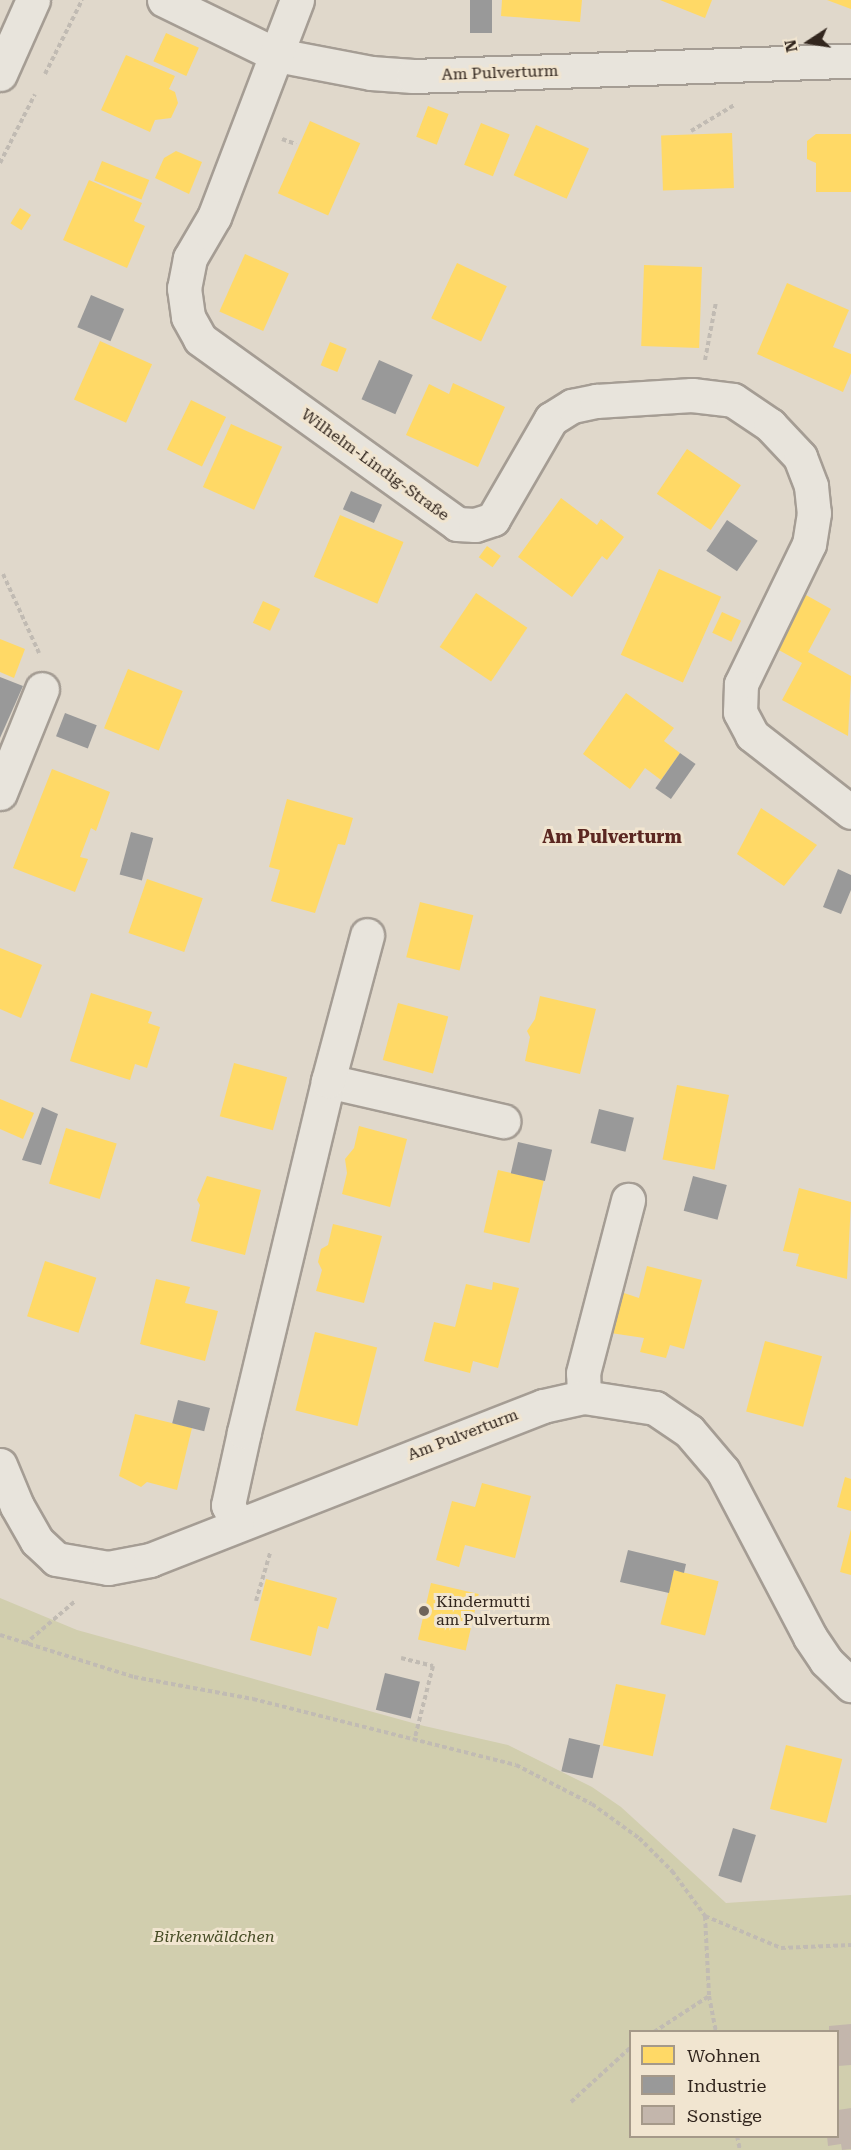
<!DOCTYPE html>
<html>
<head>
<meta charset="utf-8">
<style>
	body { margin:0 }
	#map { position:relative; width:851px; height:2150px; overflow:hidden; background:#e0d8cb; font-family:"Roboto Serif",serif }
	div>[style] { position:absolute }
	.green>* { inset:0; background:#d1ceae }
	.homes>* { inset:0; background:#ffd966; transform-origin:0 0 }
	.industry>* { inset:0; background:#999; transform-origin:0 0 }
	.building>* { inset:0; background:#c3b6ac }
	.path>* { height:4px; margin-top:-2px; transform-origin:0; background:repeating-linear-gradient(90deg,#c1bbb3 0 4.5px,transparent 0 7.5px) }
	.roads { filter:drop-shadow(2px 0 #a59d94) drop-shadow(-2px 0 #a59d94) drop-shadow(0 2px #a59d94) drop-shadow(0 -2px #a59d94) }
	.minor>* { height:33px; margin:-16.5px; padding:0 16.5px; transform-origin:16.5px; border-radius:16.5px; background:#e8e4dc }
	.dots>* { width:16px; height:16px; translate:-50% -50%; box-sizing:border-box; border:3px solid #f1e5d0; border-radius:50% }
	span { translate:-50% -50%; white-space:nowrap; text-align:center; line-height:1.15; -webkit-text-stroke:6px #f1e5d0; paint-order:stroke }
	.street-label { font-size:16px; color:#32261e }
	.poi-label { font-size:16px; color:#32261e }
	.left { translate:0 -50%; text-align:left }
	.park-label { font-size:16px; color:#474d26; font-style:italic }
	.neighbourhood-label { font-size:18px; color:#5b2721; font-weight:700 }
	.legend { position:absolute; left:629px; top:2030px; width:210px; height:108px; box-sizing:border-box; background:#f1e5d0; border:2px solid #a59989; margin:0; padding:8px 10px; list-style:none; font-size:18px; color:#32261e }
	.legend li { display:flex; align-items:center; gap:12px; height:30px }
	.legend b { width:30px; border:2px solid #a59989 }
	.north { position:absolute; left:779px; top:12px; width:60px; height:60px; -webkit-text-stroke:4px #f1e5d0; paint-order:stroke; rotate:258deg; font-size:16px; font-weight:700; line-height:24px; text-align:center; color:#32261e }
	.north::after { content:''; display:block; margin:auto; width:21px; height:27px; background:#32261e; clip-path:polygon(50% 0,100% 100%,50% 72%,0 100%) }
</style>
</head>
<body>
<div id="map">
	<div class="green">
		<div style="clip-path:polygon(evenodd,0 1598px,77px 1630px,420px 1725px,508px 1745px,592px 1787px,621px 1807px,726px 1903px,851px 1895px,851px 2150px,0 2150px,0 1598px,630px 2032px,838px 2032px,838px 2136px,630px 2136px,630px 2032px)"></div>
	</div>
	<div class="homes">
		<div style="clip-path:polygon(502px 0,582px 0,580px 22px,501px 16px)"></div>
		<div style="clip-path:polygon(660px 0,712px 0,705px 18px)"></div>
		<div style="clip-path:polygon(827px 0,851px 0,851px 9px)"></div>
		<div style="left:166px;top:33px;width:36px;height:31px;rotate:24deg"></div>
		<div style="clip-path:polygon(126px 55px,175px 76px,169px 89px,175px 92px,178px 103px,171px 118px,155px 120px,150px 132px,101px 110px)"></div>
		<div style="left:428px;top:106px;width:22px;height:33px;rotate:21deg"></div>
		<div style="left:310px;top:121px;width:55px;height:79px;rotate:24deg"></div>
		<div style="left:481px;top:123px;width:31px;height:45px;rotate:22deg"></div>
		<div style="left:536px;top:125px;width:58px;height:55px;rotate:24deg"></div>
		<div style="left:732px;top:133px;width:55px;height:71px;rotate:88deg"></div>
		<div style="clip-path:polygon(816px 134px,851px 134px,851px 192px,816px 192px,816px 163px,807px 159px,807px 141px)"></div>
		<div style="clip-path:polygon(176px 151px,202px 162px,189px 194px,155px 178px,164px 158px)"></div>
		<div style="left:102px;top:161px;width:51px;height:21px;rotate:22deg"></div>
		<div style="clip-path:polygon(89px 180px,142px 203px,134px 221px,145px 226px,127px 268px,63px 240px)"></div>
		<div style="left:20px;top:208px;width:13px;height:18px;rotate:32deg"></div>
		<div style="left:245px;top:254px;width:48px;height:63px;rotate:24deg"></div>
		<div style="left:457px;top:263px;width:55px;height:61px;rotate:25deg"></div>
		<div style="left:644px;top:265px;width:58px;height:81px;rotate:2deg"></div>
		<div style="clip-path:polygon(787px 283px,849px 310px,833px 347px,851px 354px,851px 373px,843px 392px,757px 354px)"></div>
		<div style="left:100px;top:341px;width:57px;height:64px;rotate:24deg"></div>
		<div style="left:330px;top:342px;width:18px;height:25px;rotate:22deg"></div>
		<div style="clip-path:polygon(453px 383px,505px 407px,478px 467px,406px 435px,429px 384px,449px 394px)"></div>
		<div style="left:191px;top:400px;width:39px;height:55px;rotate:26deg"></div>
		<div style="left:231px;top:424px;width:56px;height:69px;rotate:24deg"></div>
		<div style="left:687px;top:449px;width:65px;height:54px;rotate:34deg"></div>
		<div style="clip-path:polygon(561px 498px,597px 525px,601px 519px,624px 537px,607px 560px,602px 556px,572px 597px,518px 557px)"></div>
		<div style="left:340px;top:515px;width:69px;height:67px;rotate:23deg"></div>
		<div style="left:487px;top:546px;width:17px;height:14px;rotate:36deg"></div>
		<div style="left:659px;top:569px;width:68px;height:94px;rotate:24deg"></div>
		<div style="left:476px;top:593px;width:62px;height:65px;rotate:34deg"></div>
		<div style="clip-path:polygon(806px 595px,831px 609px,808px 652px,851px 676px,848px 736px,782px 700px,802px 663px,777px 649px)"></div>
		<div style="left:263px;top:601px;width:19px;height:24px;rotate:25deg"></div>
		<div style="left:722px;top:612px;width:21px;height:23px;rotate:25deg"></div>
		<div style="clip-path:polygon(0 639px,25px 649px,14px 678px,0 672px)"></div>
		<div style="left:128px;top:669px;width:59px;height:64px;rotate:22deg"></div>
		<div style="clip-path:polygon(626px 693px,674px 728px,664px 741px,680px 753px,661px 780px,645px 768px,630px 789px,583px 754px)"></div>
		<div style="clip-path:polygon(52px 769px,110px 792px,96px 831px,91px 828px,80px 857px,88px 859px,75px 892px,13px 868px)"></div>
		<div style="clip-path:polygon(287px 799px,353px 818px,345px 845px,338px 844px,315px 913px,271px 901px,280px 870px,269px 867px)"></div>
		<div style="clip-path:polygon(761px 808px,817px 845px,784px 886px,737px 854px)"></div>
		<div style="left:147px;top:879px;width:59px;height:57px;rotate:19deg"></div>
		<div style="left:420px;top:902px;width:55px;height:57px;rotate:14deg"></div>
		<div style="clip-path:polygon(0 948px,42px 965px,21px 1018px,0 1009px)"></div>
		<div style="clip-path:polygon(91px 993px,152px 1012px,148px 1023px,160px 1027px,147px 1068px,135px 1064px,130px 1080px,70px 1061px)"></div>
		<div style="clip-path:polygon(540px 996px,596px 1009px,580px 1074px,525px 1061px,530px 1037px,527px 1031px,535px 1019px)"></div>
		<div style="left:398px;top:1003px;width:52px;height:59px;rotate:15deg"></div>
		<div style="left:234px;top:1063px;width:55px;height:55px;rotate:15deg"></div>
		<div style="left:677px;top:1085px;width:53px;height:76px;rotate:11deg"></div>
		<div style="clip-path:polygon(0 1099px,34px 1113px,23px 1139px,0 1129px)"></div>
		<div style="clip-path:polygon(359px 1126px,407px 1139px,390px 1207px,342px 1194px,347px 1173px,345px 1159px,354px 1148px)"></div>
		<div style="left:66px;top:1128px;width:53px;height:58px;rotate:17deg"></div>
		<div style="left:498px;top:1170px;width:47px;height:64px;rotate:13deg"></div>
		<div style="clip-path:polygon(207px 1176px,261px 1190px,245px 1255px,191px 1241px,200px 1205px,197px 1200px)"></div>
		<div style="clip-path:polygon(799px 1188px,851px 1202px,847px 1279px,796px 1266px,799px 1254px,783px 1251px)"></div>
		<div style="clip-path:polygon(333px 1224px,382px 1236px,364px 1303px,316px 1291px,322px 1270px,318px 1262px,321px 1249px,328px 1245px)"></div>
		<div style="left:45px;top:1261px;width:54px;height:58px;rotate:18deg"></div>
		<div style="clip-path:polygon(647px 1266px,702px 1280px,684px 1349px,670px 1345px,666px 1358px,640px 1352px,644px 1338px,604px 1332px,615px 1290px,639px 1298px)"></div>
		<div style="clip-path:polygon(156px 1279px,190px 1287px,185px 1303px,218px 1311px,205px 1361px,140px 1344px)"></div>
		<div style="clip-path:polygon(493px 1282px,519px 1288px,498px 1368px,473px 1361px,470px 1373px,424px 1361px,434px 1322px,455px 1327px,466px 1284px,492px 1290px)"></div>
		<div style="left:315px;top:1332px;width:64px;height:81px;rotate:14deg"></div>
		<div style="left:765px;top:1341px;width:59px;height:73px;rotate:15deg"></div>
		<div style="clip-path:polygon(135px 1414px,192px 1428px,177px 1490px,147px 1482px,141px 1487px,119px 1476px)"></div>
		<div style="clip-path:polygon(845px 1477px,851px 1479px,851px 1511px,837px 1507px)"></div>
		<div style="clip-path:polygon(482px 1483px,531px 1496px,515px 1558px,465px 1545px,459px 1567px,436px 1560px,452px 1501px,475px 1507px)"></div>
		<div style="clip-path:polygon(851px 1529px,851px 1575px,840px 1572px)"></div>
		<div style="left:674px;top:1570px;width:46px;height:56px;rotate:14deg"></div>
		<div style="clip-path:polygon(266px 1579px,337px 1598px,328px 1629px,318px 1626px,311px 1656px,250px 1640px)"></div>
		<div style="left:431px;top:1583px;width:49px;height:58px;rotate:13deg"></div>
		<div style="left:616px;top:1684px;width:51px;height:63px;rotate:12deg"></div>
		<div style="left:786px;top:1745px;width:58px;height:66px;rotate:14deg"></div>
	</div>
	<div class="industry">
		<div style="left:470px;top:0;width:22px;height:33px"></div>
		<div style="left:91px;top:295px;width:36px;height:35px;rotate:23deg"></div>
		<div style="left:379px;top:360px;width:37px;height:43px;rotate:24deg"></div>
		<div style="left:351px;top:491px;width:34px;height:20px;rotate:24deg"></div>
		<div style="left:727px;top:520px;width:37px;height:37px;rotate:34deg"></div>
		<div style="clip-path:polygon(0 677px,23px 686px,0 738px)"></div>
		<div style="left:65px;top:713px;width:34px;height:25px;rotate:21deg"></div>
		<div style="left:680px;top:753px;width:19px;height:43px;rotate:35deg"></div>
		<div style="left:131px;top:832px;width:23px;height:44px;rotate:15deg"></div>
		<div style="clip-path:polygon(838px 869px,851px 875px,851px 890px,841px 914px,823px 907px)"></div>
		<div style="clip-path:polygon(42px 1107px,58px 1114px,41px 1165px,22px 1160px)"></div>
		<div style="left:599px;top:1109px;width:36px;height:35px;rotate:14deg"></div>
		<div style="left:518px;top:1142px;width:35px;height:32px;rotate:13deg"></div>
		<div style="left:693px;top:1176px;width:35px;height:36px;rotate:15deg"></div>
		<div style="left:178px;top:1400px;width:33px;height:24px;rotate:14deg"></div>
		<div style="clip-path:polygon(628px 1550px,686px 1564px,684px 1573px,674px 1570px,669px 1593px,620px 1582px)"></div>
		<div style="left:385px;top:1673px;width:36px;height:38px;rotate:14deg"></div>
		<div style="left:569px;top:1738px;width:32px;height:34px;rotate:13deg"></div>
		<div style="left:733px;top:1828px;width:24px;height:50px;rotate:17deg"></div>
	</div>
	<div class="building">
		<div style="clip-path:polygon(851px 2024px,851px 2065px,838px 2066px,838px 2032px,829px 2032px,829px 2026px)"></div>
		<div style="clip-path:polygon(851px 2108px,851px 2149px,842px 2150px,841px 2144px,828px 2146px,827px 2136px,838px 2136px,838px 2110px)"></div>
	</div>
	<div class="path">
		<div style="left:45px;top:74px;width:83px;rotate:-63.4deg"></div>
		<div style="left:691px;top:131px;width:52px;rotate:-31deg"></div>
		<div style="left:282px;top:139px;width:15px;rotate:20deg"></div>
		<div style="left:0;top:163px;width:77px;rotate:-63.1deg"></div>
		<div style="left:705px;top:360px;width:59px;rotate:-79.3deg"></div>
		<div style="left:3px;top:574px;width:87px;rotate:65.5deg"></div>
		<div style="left:256px;top:1601px;width:50px;rotate:-73.7deg"></div>
		<div style="left:0;top:1635px;width:140px;rotate:17.4deg"></div>
		<div style="left:134px;top:1677px;width:121px;rotate:10.5deg"></div>
		<div style="left:253px;top:1699px;width:271px;rotate:14.1deg"></div>
		<div style="left:516px;top:1765px;width:85px;rotate:27.2deg"></div>
		<div style="left:592px;top:1804px;width:58px;rotate:35.9deg"></div>
		<div style="left:639px;top:1838px;width:47px;rotate:45deg"></div>
		<div style="left:672px;top:1871px;width:56px;rotate:53.7deg"></div>
		<div style="left:705px;top:1916px;width:82px;rotate:22.8deg"></div>
		<div style="left:781px;top:1948px;width:70px;rotate:-2.5deg"></div>
		<div style="left:25px;top:1644px;width:65px;rotate:-40.6deg"></div>
		<div style="left:401px;top:1658px;width:33px;rotate:14deg"></div>
		<div style="left:433px;top:1666px;width:77px;rotate:104.2deg"></div>
		<div style="left:705px;top:1916px;width:80px;rotate:87.1deg"></div>
		<div style="left:709px;top:1996px;width:37px;rotate:79deg"></div>
		<div style="left:654px;top:2032px;width:66px;rotate:-33.2deg"></div>
		<div style="left:571px;top:2102px;width:80px;rotate:-42.5deg"></div>
		<div style="left:737px;top:2136px;width:14px;rotate:78deg"></div>
	</div>
	<div class="roads">
		<div class="minor">
			<div style="left:164px;top:0;width:126px;rotate:26deg"></div>
			<div style="left:277px;top:55px;width:96px;rotate:10.8deg"></div>
			<div style="left:371px;top:73px;width:42px;rotate:4.1deg"></div>
			<div style="left:413px;top:76px;width:438px;rotate:-2deg"></div>
			<div style="left:297px;top:0;width:232px;rotate:110.9deg"></div>
			<div style="left:214px;top:217px;width:48px;rotate:120.3deg"></div>
			<div style="left:190px;top:258px;width:31px;rotate:101deg"></div>
			<div style="left:184px;top:288px;width:29px;rotate:82deg"></div>
			<div style="left:188px;top:317px;width:25px;rotate:61deg"></div>
			<div style="left:200px;top:339px;width:317px;rotate:35.7deg"></div>
			<div style="left:457px;top:524px;width:18px;rotate:3deg"></div>
			<div style="left:475px;top:525px;width:19px;rotate:-18deg"></div>
			<div style="left:493px;top:519px;width:116px;rotate:-59.9deg"></div>
			<div style="left:551px;top:419px;width:25px;rotate:-32deg"></div>
			<div style="left:572px;top:406px;width:25px;rotate:-12deg"></div>
			<div style="left:596px;top:401px;width:96px;rotate:-3.6deg"></div>
			<div style="left:692px;top:395px;width:41px;rotate:7deg"></div>
			<div style="left:733px;top:400px;width:45px;rotate:34deg"></div>
			<div style="left:770px;top:425px;width:44px;rotate:46.8deg"></div>
			<div style="left:800px;top:457px;width:31px;rotate:69deg"></div>
			<div style="left:811px;top:486px;width:27px;rotate:84deg"></div>
			<div style="left:814px;top:513px;width:31px;rotate:99deg"></div>
			<div style="left:809px;top:544px;width:156px;rotate:115.9deg"></div>
			<div style="left:741px;top:684px;width:28px;rotate:92deg"></div>
			<div style="left:740px;top:712px;width:26px;rotate:62deg"></div>
			<div style="left:752px;top:735px;width:125px;rotate:37.9deg"></div>
			<div style="left:0;top:74px;width:81px;rotate:-66deg"></div>
			<div style="left:0;top:793px;width:112px;rotate:-68deg"></div>
			<div style="left:328px;top:1081px;width:180px;rotate:12.9deg"></div>
			<div style="left:584px;top:1397px;width:24px;rotate:-92deg"></div>
			<div style="left:583px;top:1373px;width:179px;rotate:-75.4deg"></div>
			<div style="left:0;top:1465px;width:44px;rotate:67.5deg"></div>
			<div style="left:17px;top:1506px;width:40px;rotate:60.3deg"></div>
			<div style="left:37px;top:1541px;width:26px;rotate:43deg"></div>
			<div style="left:56px;top:1559px;width:53px;rotate:9.8deg"></div>
			<div style="left:108px;top:1568px;width:43px;rotate:-10.8deg"></div>
			<div style="left:150px;top:1560px;width:422px;rotate:-21.4deg"></div>
			<div style="left:543px;top:1406px;width:42px;rotate:-12.4deg"></div>
			<div style="left:584px;top:1397px;width:72px;rotate:8.8deg"></div>
			<div style="left:655px;top:1408px;width:41px;rotate:34.1deg"></div>
			<div style="left:689px;top:1431px;width:52px;rotate:49.6deg"></div>
			<div style="left:723px;top:1471px;width:187px;rotate:62.3deg"></div>
			<div style="left:810px;top:1637px;width:29px;rotate:56deg"></div>
			<div style="left:826px;top:1661px;width:35px;rotate:44deg"></div>
			<div style="left:237px;top:1524px;width:21px;rotate:-115deg"></div>
			<div style="left:228px;top:1505px;width:75px;rotate:-77.6deg"></div>
			<div style="left:244px;top:1432px;width:361px;rotate:-76.5deg"></div>
			<div style="left:328px;top:1081px;width:151px;rotate:-75deg"></div>
		</div>
	</div>
	<div class="dots">
		<div style="left:424px;top:1611px;background:#6f645b"></div>
	</div>
	<div class="street-label">
		<span style="left:500px;top:73px;rotate:-2deg">Am Pulverturm</span>
		<span style="left:375px;top:465px;rotate:36deg">Wilhelm-Lindig-Straße</span>
		<span style="left:463px;top:1435px;rotate:-21deg">Am Pulverturm</span>
	</div>
	<div class="poi-label">
		<span class="left" style="left:436px;top:1611px">Kindermutti<br>am Pulverturm</span>
	</div>
	<div class="park-label">
		<span style="left:214px;top:1937px">Birkenwäldchen</span>
	</div>
	<div class="neighbourhood-label">
		<span style="left:612px;top:837px">Am Pulverturm</span>
	</div>
	<ul class="legend">
	<li><b style="height:16px;background:#ffd966"></b>Wohnen</li>
	<li><b style="height:16px;background:#999"></b>Industrie</li>
	<li><b style="height:16px;background:#c3b6ac"></b>Sonstige</li>
	</ul>
	<div class="north">N</div>
</div>
</body>
</html>
